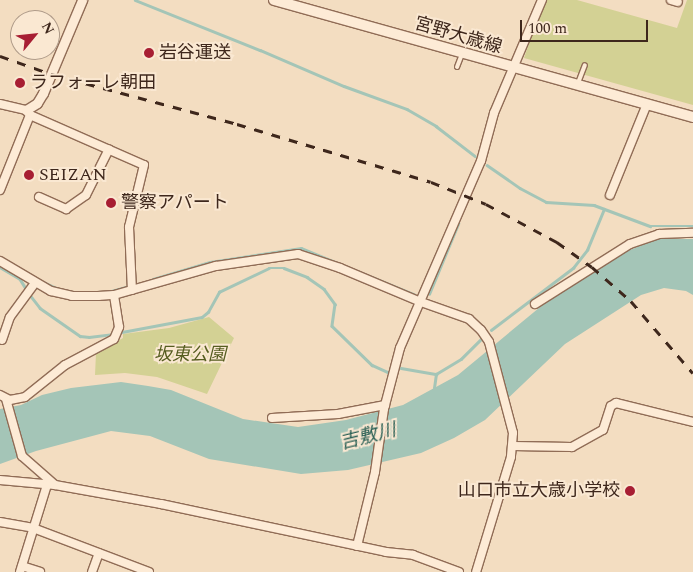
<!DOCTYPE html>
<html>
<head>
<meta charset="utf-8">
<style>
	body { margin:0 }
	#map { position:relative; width:693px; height:572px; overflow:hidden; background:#f3ddc1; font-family:Spectral,"Noto Sans JP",serif }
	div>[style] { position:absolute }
	.green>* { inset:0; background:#d3d194 }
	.water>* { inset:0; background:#a4c5b7 }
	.stream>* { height:2.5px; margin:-1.25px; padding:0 1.25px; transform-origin:1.25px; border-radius:1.25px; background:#a4c5b7 }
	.roads { filter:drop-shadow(1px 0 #906c56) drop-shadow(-1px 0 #906c56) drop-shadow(0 1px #906c56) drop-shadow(0 -1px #906c56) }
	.service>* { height:4px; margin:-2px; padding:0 2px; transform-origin:2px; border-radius:2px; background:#fdebd6 }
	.minor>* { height:8px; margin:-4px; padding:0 4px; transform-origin:4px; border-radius:4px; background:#fdebd6 }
	.tertiary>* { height:9px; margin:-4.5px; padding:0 4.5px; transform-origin:4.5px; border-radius:4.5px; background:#fdebd6 }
	.secondary>* { height:10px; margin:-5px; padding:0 5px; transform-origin:5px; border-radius:5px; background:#fdebd6 }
	.rail>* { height:2.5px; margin-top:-1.25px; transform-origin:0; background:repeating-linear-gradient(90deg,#3e271c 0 9px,transparent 0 18px) }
	.dots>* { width:14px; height:14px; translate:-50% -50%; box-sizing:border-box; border:2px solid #fae8d2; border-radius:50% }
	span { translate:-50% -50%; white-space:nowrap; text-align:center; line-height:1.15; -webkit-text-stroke:4px #fae8d2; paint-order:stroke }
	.street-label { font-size:18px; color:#3e271c }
	.poi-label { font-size:18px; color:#3e271c }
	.left { translate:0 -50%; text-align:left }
	.right { translate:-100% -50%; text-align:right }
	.park-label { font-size:18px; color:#565d20; font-style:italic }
	.water-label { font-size:19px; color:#295f54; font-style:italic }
	.north { position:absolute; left:10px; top:10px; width:50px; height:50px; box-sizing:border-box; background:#fae8d2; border:1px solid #af9b89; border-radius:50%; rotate:62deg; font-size:14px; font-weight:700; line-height:20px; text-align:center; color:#3e271c }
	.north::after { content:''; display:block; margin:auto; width:18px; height:22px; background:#a71e33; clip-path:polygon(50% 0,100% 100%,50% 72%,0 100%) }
	.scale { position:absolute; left:520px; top:20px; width:128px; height:22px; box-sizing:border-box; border:2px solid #3e271c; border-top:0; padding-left:6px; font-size:15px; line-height:18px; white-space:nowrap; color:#3e271c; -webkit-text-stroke:4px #fae8d2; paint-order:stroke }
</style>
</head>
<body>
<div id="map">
	<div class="green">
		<div style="clip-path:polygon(544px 0,577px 0,677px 28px,687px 0,693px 0,693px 105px,524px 58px)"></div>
		<div style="clip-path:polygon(209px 317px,234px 338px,207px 394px,157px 377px,125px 373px,95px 375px,96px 353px,123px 338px,123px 334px,169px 328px)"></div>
	</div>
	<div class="water">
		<div style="clip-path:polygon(657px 239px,693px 239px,693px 295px,686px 291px,664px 288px,641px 295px,565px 344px,485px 420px,454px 438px,421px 453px,348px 470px,301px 474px,209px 459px,150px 436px,111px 431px,36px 451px,0 464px,0 409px,21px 405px,42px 395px,71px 388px,121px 382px,148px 386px,171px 390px,243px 419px,298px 427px,346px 420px,403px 405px,458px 375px,545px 303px,625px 252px)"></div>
	</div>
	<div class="stream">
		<div style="left:135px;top:0;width:135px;rotate:21.8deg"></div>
		<div style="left:260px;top:50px;width:91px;rotate:23.2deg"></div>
		<div style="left:344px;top:86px;width:67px;rotate:20.1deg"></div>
		<div style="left:407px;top:109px;width:34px;rotate:30deg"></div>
		<div style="left:436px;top:126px;width:49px;rotate:37.6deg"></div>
		<div style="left:487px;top:165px;width:40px;rotate:34.9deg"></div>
		<div style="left:520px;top:188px;width:30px;rotate:28deg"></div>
		<div style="left:546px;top:202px;width:48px;rotate:3.6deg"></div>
		<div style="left:594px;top:205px;width:60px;rotate:20.6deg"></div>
		<div style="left:650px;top:226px;width:43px"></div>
		<div style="left:0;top:267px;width:23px;rotate:31deg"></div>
		<div style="left:20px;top:279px;width:13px;rotate:58deg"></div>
		<div style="left:153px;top:279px;width:59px;rotate:-16.6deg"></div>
		<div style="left:210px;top:262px;width:92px;rotate:-8.7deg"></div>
		<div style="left:301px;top:248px;width:122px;rotate:22.2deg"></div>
		<div style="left:43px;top:282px;width:20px;rotate:24deg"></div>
		<div style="left:108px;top:292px;width:19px;rotate:-16deg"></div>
		<div style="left:429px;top:294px;width:76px;rotate:-67.5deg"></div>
		<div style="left:30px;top:295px;width:16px;rotate:52deg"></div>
		<div style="left:40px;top:308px;width:49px;rotate:35deg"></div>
		<div style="left:80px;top:336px;width:9px;rotate:6deg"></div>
		<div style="left:89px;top:337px;width:23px;rotate:-7deg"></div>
		<div style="left:491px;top:330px;width:103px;rotate:-37.1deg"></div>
		<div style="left:573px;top:268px;width:23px;rotate:-52deg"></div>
		<div style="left:587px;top:250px;width:44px;rotate:-67.5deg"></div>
		<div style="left:122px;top:332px;width:81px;rotate:-10.6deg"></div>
		<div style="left:202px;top:317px;width:8px;rotate:-40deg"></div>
		<div style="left:208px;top:312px;width:23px;rotate:-61deg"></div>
		<div style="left:219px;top:292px;width:55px;rotate:-25.6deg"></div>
		<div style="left:269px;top:268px;width:15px"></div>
		<div style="left:284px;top:268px;width:25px;rotate:21deg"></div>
		<div style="left:307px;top:277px;width:21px;rotate:35deg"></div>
		<div style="left:324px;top:289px;width:19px;rotate:54deg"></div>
		<div style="left:335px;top:304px;width:22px;rotate:98deg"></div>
		<div style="left:332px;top:326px;width:56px;rotate:44.3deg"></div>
		<div style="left:372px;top:365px;width:17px;rotate:24deg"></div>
		<div style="left:401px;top:368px;width:36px;rotate:10deg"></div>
		<div style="left:434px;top:388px;width:14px;rotate:-82deg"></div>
		<div style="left:436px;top:374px;width:29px;rotate:-31deg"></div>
		<div style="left:461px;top:359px;width:30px;rotate:-45deg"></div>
	</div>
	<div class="roads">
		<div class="service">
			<div style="left:457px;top:67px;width:14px;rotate:-69deg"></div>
			<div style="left:578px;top:83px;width:19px;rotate:-69deg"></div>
		</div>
		<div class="minor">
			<div style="left:671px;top:0;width:7px;rotate:16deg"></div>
			<div style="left:0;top:104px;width:27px;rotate:13deg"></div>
			<div style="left:26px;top:110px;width:6px;rotate:51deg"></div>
			<div style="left:30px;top:115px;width:124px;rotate:23.7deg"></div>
			<div style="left:144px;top:165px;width:64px;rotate:103.6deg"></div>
			<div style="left:129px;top:227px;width:63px;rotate:87.3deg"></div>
			<div style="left:0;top:190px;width:81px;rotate:-68.2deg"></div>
			<div style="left:610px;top:195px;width:98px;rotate:-67.9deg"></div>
			<div style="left:39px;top:197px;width:30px;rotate:24deg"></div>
			<div style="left:66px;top:209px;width:24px;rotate:-35deg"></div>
			<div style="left:86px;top:195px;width:51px;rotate:-63.4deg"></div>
			<div style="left:0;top:261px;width:59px;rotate:30.5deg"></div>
			<div style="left:51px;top:291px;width:22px;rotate:13deg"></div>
			<div style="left:72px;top:296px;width:26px"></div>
			<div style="left:98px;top:296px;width:16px;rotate:-4deg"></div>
			<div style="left:114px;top:295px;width:106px;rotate:-15.9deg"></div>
			<div style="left:216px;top:266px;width:83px;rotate:-8.3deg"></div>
			<div style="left:298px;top:254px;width:44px;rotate:18.4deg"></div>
			<div style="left:340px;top:268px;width:88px;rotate:22.8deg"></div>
			<div style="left:421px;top:302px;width:51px;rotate:19.5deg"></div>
			<div style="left:469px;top:319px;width:16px;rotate:43deg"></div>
			<div style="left:481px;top:330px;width:14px;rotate:56deg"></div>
			<div style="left:489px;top:342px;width:94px;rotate:75.2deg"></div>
			<div style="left:513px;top:433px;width:24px;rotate:95deg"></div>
			<div style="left:511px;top:457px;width:120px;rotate:106.9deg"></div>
			<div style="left:535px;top:304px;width:112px;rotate:-32.3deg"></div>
			<div style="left:630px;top:244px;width:31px;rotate:-19deg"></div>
			<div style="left:659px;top:234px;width:34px;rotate:-2deg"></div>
			<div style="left:2px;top:340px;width:24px;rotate:-71deg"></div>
			<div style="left:10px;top:317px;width:42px;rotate:-53.7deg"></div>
			<div style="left:0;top:395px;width:11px;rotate:27deg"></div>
			<div style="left:10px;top:400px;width:15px;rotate:-11deg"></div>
			<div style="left:25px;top:397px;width:51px;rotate:-38.7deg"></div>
			<div style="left:65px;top:365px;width:55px;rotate:-28deg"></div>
			<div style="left:114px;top:339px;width:13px;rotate:-67deg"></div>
			<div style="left:119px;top:327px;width:32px;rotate:-99deg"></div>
			<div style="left:6px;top:399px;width:59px;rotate:74.3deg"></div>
			<div style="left:22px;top:456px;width:44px;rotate:41.3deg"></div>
			<div style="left:272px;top:418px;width:66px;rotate:-3.5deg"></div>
			<div style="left:338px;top:414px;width:48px;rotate:-10.8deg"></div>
			<div style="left:513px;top:446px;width:59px;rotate:1deg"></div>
			<div style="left:572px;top:447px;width:35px;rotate:-29deg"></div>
			<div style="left:603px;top:430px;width:25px;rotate:-72deg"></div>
			<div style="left:611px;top:406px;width:6px;rotate:-31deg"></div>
			<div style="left:616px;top:403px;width:79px;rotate:13.9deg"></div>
			<div style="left:0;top:480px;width:55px;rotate:5.2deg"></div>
			<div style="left:55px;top:485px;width:108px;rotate:10.2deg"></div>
			<div style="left:161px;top:504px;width:230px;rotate:12deg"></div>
			<div style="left:386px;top:552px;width:27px;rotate:6deg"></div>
			<div style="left:413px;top:555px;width:49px;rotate:20.3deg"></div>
			<div style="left:0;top:522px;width:34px;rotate:10deg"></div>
			<div style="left:33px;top:528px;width:124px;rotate:20.8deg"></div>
			<div style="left:357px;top:546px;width:76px;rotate:-76.3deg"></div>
			<div style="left:375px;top:472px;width:64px;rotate:-81.9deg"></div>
			<div style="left:384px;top:409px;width:63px;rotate:-75.3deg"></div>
			<div style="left:400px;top:348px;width:204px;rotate:-66.6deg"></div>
			<div style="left:481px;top:161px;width:50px;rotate:-74.8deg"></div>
			<div style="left:494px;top:113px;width:123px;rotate:-67deg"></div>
			<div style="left:22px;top:566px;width:19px;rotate:18deg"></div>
			<div style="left:20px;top:572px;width:91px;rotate:-72.8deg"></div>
			<div style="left:92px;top:572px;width:20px;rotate:-70deg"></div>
		</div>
		<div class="tertiary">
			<div style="left:26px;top:110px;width:13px;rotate:-32deg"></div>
			<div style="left:37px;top:103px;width:12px;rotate:-59deg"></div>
			<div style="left:43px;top:93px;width:101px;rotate:-67.2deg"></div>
		</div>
		<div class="secondary">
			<div style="left:274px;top:0;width:435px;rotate:15.6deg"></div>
		</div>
	</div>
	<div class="rail">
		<div style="left:0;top:56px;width:54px;rotate:19.4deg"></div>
		<div style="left:51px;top:74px;width:193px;rotate:15deg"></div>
		<div style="left:237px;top:124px;width:202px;rotate:16.6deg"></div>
		<div style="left:431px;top:182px;width:59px;rotate:21.8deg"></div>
		<div style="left:486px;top:204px;width:81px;rotate:28.2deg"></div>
		<div style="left:557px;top:242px;width:43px;rotate:35.5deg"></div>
		<div style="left:592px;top:267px;width:52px;rotate:41.1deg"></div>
		<div style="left:631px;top:301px;width:95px;rotate:49.3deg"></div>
	</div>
	<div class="dots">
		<div style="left:149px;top:53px;background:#a71e33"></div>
		<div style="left:20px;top:83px;background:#a71e33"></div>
		<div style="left:29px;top:175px;background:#a71e33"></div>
		<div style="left:111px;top:203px;background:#a71e33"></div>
		<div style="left:630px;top:491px;background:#a71e33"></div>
	</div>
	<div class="street-label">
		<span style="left:458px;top:36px;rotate:16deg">宮野大歳線</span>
	</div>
	<div class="poi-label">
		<span class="left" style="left:159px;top:53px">岩谷運送</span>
		<span class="left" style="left:30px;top:83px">ラフォーレ朝田</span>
		<span class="left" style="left:39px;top:175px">SEIZAN</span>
		<span class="left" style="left:121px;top:203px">警察アパート</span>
		<span class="right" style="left:620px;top:491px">山口市立大歳小学校</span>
	</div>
	<div class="park-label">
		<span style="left:190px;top:355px">坂東公園</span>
	</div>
	<div class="water-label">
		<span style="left:368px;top:437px;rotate:-14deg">吉敷川</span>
	</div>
	<div class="north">N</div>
	<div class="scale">100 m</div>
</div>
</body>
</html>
